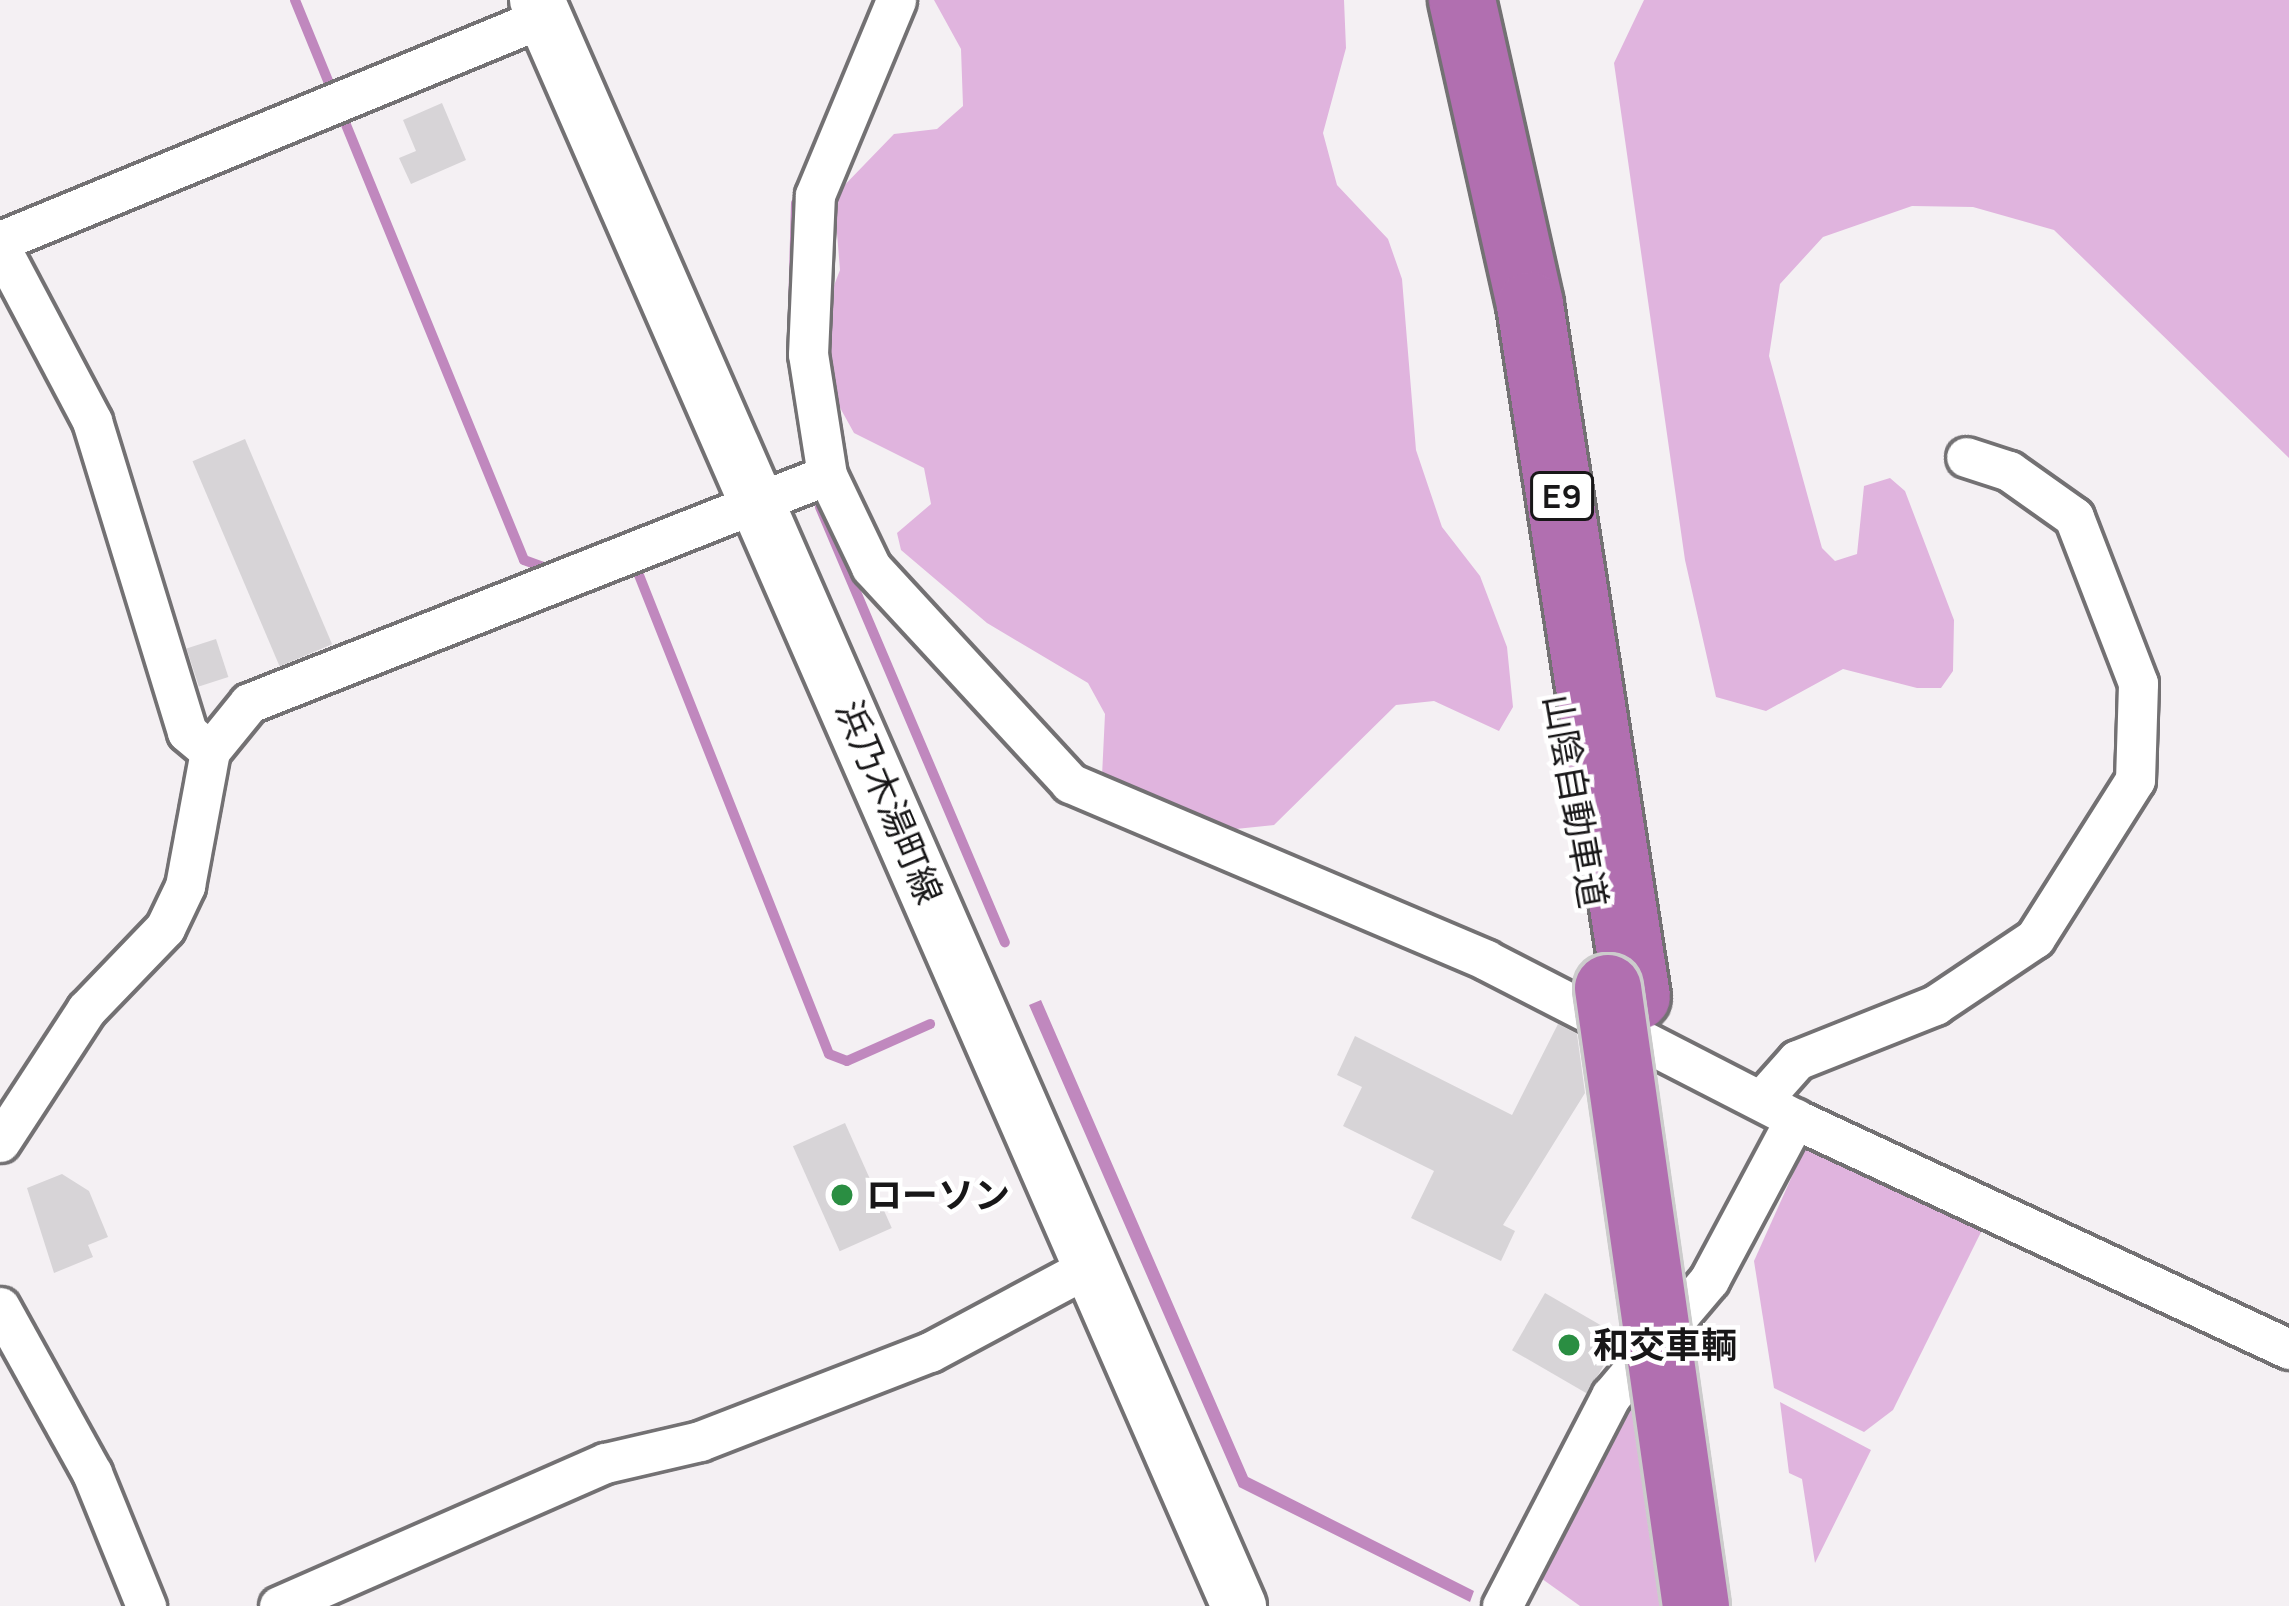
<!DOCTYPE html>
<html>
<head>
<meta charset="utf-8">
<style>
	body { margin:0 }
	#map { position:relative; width:2289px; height:1606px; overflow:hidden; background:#f4f0f3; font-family:Manrope,"Noto Sans JP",sans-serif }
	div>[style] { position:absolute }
	.green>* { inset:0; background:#e0b4de }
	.water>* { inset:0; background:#c088be }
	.stream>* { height:10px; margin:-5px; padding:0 5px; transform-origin:5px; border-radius:5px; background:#c088be }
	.building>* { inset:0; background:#d7d4d7; transform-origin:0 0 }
	.roads { filter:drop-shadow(3px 0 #737173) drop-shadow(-3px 0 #737173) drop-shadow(0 3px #737173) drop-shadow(0 -3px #737173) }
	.minor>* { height:39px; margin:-19.5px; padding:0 19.5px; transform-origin:19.5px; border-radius:19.5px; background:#fff }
	.secondary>* { height:54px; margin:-27px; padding:0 27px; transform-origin:27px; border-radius:27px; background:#fff }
	.motorway>* { height:66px; margin:-33px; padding:0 33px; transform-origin:33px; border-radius:33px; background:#b16fb0 }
	.bridges { filter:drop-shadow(3px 0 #ccc) drop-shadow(-3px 0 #ccc) drop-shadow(0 3px #ccc) drop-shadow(0 -3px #ccc) }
	.motorway-bridge>* { height:66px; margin:-33px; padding:0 33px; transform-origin:33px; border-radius:33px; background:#b16fb0 }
	.dots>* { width:33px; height:33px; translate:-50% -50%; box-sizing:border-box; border:6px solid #fff; border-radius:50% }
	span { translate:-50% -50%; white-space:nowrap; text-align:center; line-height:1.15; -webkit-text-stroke:9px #fff; paint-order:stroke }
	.shield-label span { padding:3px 9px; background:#fff; border:3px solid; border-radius:9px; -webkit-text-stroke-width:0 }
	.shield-label { font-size:33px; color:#181718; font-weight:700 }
	.street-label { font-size:36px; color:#181718 }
	.poi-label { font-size:36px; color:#181718; font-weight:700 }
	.left { translate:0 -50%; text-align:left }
</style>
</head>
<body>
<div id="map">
	<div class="green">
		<div style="clip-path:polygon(934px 0,1344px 0,1346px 48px,1323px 133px,1337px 185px,1388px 239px,1402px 279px,1416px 450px,1442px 527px,1480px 576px,1507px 647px,1513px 707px,1499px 731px,1434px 701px,1396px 705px,1274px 825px,1226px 830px,1102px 776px,1105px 714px,1088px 683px,987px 623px,901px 550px,897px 533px,931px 504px,924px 468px,854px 433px,833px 395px,821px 319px,840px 270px,834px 196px,894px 134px,937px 129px,963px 106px,961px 49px)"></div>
		<div style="clip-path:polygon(1644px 0,2289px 0,2289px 458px,2054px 230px,1973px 207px,1912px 206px,1823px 237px,1780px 284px,1769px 356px,1822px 548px,1835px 561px,1857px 554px,1864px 486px,1890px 478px,1905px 491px,1954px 620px,1953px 671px,1941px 688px,1917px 688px,1843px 669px,1766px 711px,1716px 697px,1685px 560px,1614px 63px)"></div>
		<div style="clip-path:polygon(1806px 1145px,1984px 1226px,1893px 1410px,1864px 1432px,1774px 1388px,1754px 1261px)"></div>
		<div style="clip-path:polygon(1647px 1396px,1680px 1606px,1580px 1606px,1538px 1576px,1632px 1400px)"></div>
		<div style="clip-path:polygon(1780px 1402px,1871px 1450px,1815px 1563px,1802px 1479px,1789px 1473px)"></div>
	</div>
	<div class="water">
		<div style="clip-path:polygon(1041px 1000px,1248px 1477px,1474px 1591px,1470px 1602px,1239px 1487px,1029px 1005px)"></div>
	</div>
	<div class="stream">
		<div style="left:295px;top:0;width:605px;rotate:67.76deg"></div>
		<div style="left:524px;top:560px;width:27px;rotate:20deg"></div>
		<div style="left:792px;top:346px;width:143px;rotate:-88.4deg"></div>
		<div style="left:820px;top:507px;width:473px;rotate:67deg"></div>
		<div style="left:633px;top:560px;width:531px;rotate:68.36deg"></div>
		<div style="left:829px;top:1054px;width:19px;rotate:21deg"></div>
		<div style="left:847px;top:1061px;width:91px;rotate:-24deg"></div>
	</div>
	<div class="building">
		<div style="clip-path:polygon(442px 103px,466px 160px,411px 184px,399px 158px,416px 151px,403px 120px)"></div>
		<div style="left:245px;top:439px;width:223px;height:57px;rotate:67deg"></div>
		<div style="left:216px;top:639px;width:40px;height:31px;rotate:72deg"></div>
		<div style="clip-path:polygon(1558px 1024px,1577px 1034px,1585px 1093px,1503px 1225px,1515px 1231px,1501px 1261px,1411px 1218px,1434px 1171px,1343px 1126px,1362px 1087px,1337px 1075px,1355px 1036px,1512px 1115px)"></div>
		<div style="left:845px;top:1123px;width:115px;height:57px;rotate:66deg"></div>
		<div style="clip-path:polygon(62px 1174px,89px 1191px,108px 1237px,88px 1245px,93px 1257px,54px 1273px,27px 1188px)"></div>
		<div style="left:1545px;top:1293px;width:87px;height:66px;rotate:30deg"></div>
	</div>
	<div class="roads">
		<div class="minor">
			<div style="left:0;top:241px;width:588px;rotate:-22.38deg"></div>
			<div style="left:0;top:247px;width:197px;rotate:62.1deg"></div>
			<div style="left:92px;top:421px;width:325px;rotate:73deg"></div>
			<div style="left:187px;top:732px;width:30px;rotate:40deg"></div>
			<div style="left:827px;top:475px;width:102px;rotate:64.4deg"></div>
			<div style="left:871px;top:567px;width:294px;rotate:47.3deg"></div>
			<div style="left:1070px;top:783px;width:452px;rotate:23deg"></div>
			<div style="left:1486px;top:960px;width:348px;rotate:27.2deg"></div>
			<div style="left:1795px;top:1119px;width:545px;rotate:24.97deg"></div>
			<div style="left:1765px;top:1096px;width:48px;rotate:-48.4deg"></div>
			<div style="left:1797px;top:1060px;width:149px;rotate:-21.7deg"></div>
			<div style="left:1935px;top:1005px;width:120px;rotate:-33.8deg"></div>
			<div style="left:2035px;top:938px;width:187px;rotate:-57.7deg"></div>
			<div style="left:2135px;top:780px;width:97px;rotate:-88.2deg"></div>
			<div style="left:2138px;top:683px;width:178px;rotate:-111.1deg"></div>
			<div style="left:2074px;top:517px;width:80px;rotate:-144.7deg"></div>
			<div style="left:2009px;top:471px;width:45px;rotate:-162deg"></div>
			<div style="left:0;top:1142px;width:158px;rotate:-56.9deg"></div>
			<div style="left:86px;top:1010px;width:114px;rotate:-46.1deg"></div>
			<div style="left:165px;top:928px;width:47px;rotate:-64.5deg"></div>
			<div style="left:185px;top:886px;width:137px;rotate:-79.5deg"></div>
			<div style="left:210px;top:751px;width:62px;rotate:-50.9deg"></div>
			<div style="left:249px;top:703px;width:621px;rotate:-21.53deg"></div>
			<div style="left:827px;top:475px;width:122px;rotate:-98.9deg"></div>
			<div style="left:808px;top:354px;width:159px;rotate:-87.5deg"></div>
			<div style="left:815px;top:195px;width:211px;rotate:-67.4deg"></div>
			<div style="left:0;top:1307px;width:190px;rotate:61deg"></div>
			<div style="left:92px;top:1473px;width:144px;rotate:67.9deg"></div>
			<div style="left:279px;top:1606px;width:356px;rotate:-23.7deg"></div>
			<div style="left:605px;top:1463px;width:98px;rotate:-13deg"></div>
			<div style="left:700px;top:1441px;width:247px;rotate:-21.2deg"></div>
			<div style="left:930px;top:1352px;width:186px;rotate:-28.2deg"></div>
			<div style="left:1502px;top:1606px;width:237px;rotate:-62.6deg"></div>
			<div style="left:1611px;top:1396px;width:152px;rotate:-49.8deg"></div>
			<div style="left:1709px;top:1280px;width:183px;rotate:-61.9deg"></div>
		</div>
		<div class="secondary">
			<div style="left:537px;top:0;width:1753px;rotate:66.39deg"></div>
		</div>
		<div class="motorway">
			<div style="left:1462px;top:0;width:312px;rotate:77.4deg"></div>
			<div style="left:1530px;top:305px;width:700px;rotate:81.21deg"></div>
		</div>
	</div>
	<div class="bridges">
		<div class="motorway-bridge">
			<div style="left:1608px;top:988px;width:624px;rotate:81.9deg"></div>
		</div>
	</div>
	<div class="dots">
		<div style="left:842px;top:1195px;background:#2a8e42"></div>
		<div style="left:1569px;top:1345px;background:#2a8e42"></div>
	</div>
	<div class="shield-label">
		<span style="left:1562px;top:496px">E9</span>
	</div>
	<div class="street-label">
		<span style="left:1576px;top:801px;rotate:80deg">山陰自動車道</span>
		<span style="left:890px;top:802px;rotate:67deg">浜乃木湯町線</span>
	</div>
	<div class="poi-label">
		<span class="left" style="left:866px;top:1195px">ローソン</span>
		<span class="left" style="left:1593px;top:1345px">和交車輌</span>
	</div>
</div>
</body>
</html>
